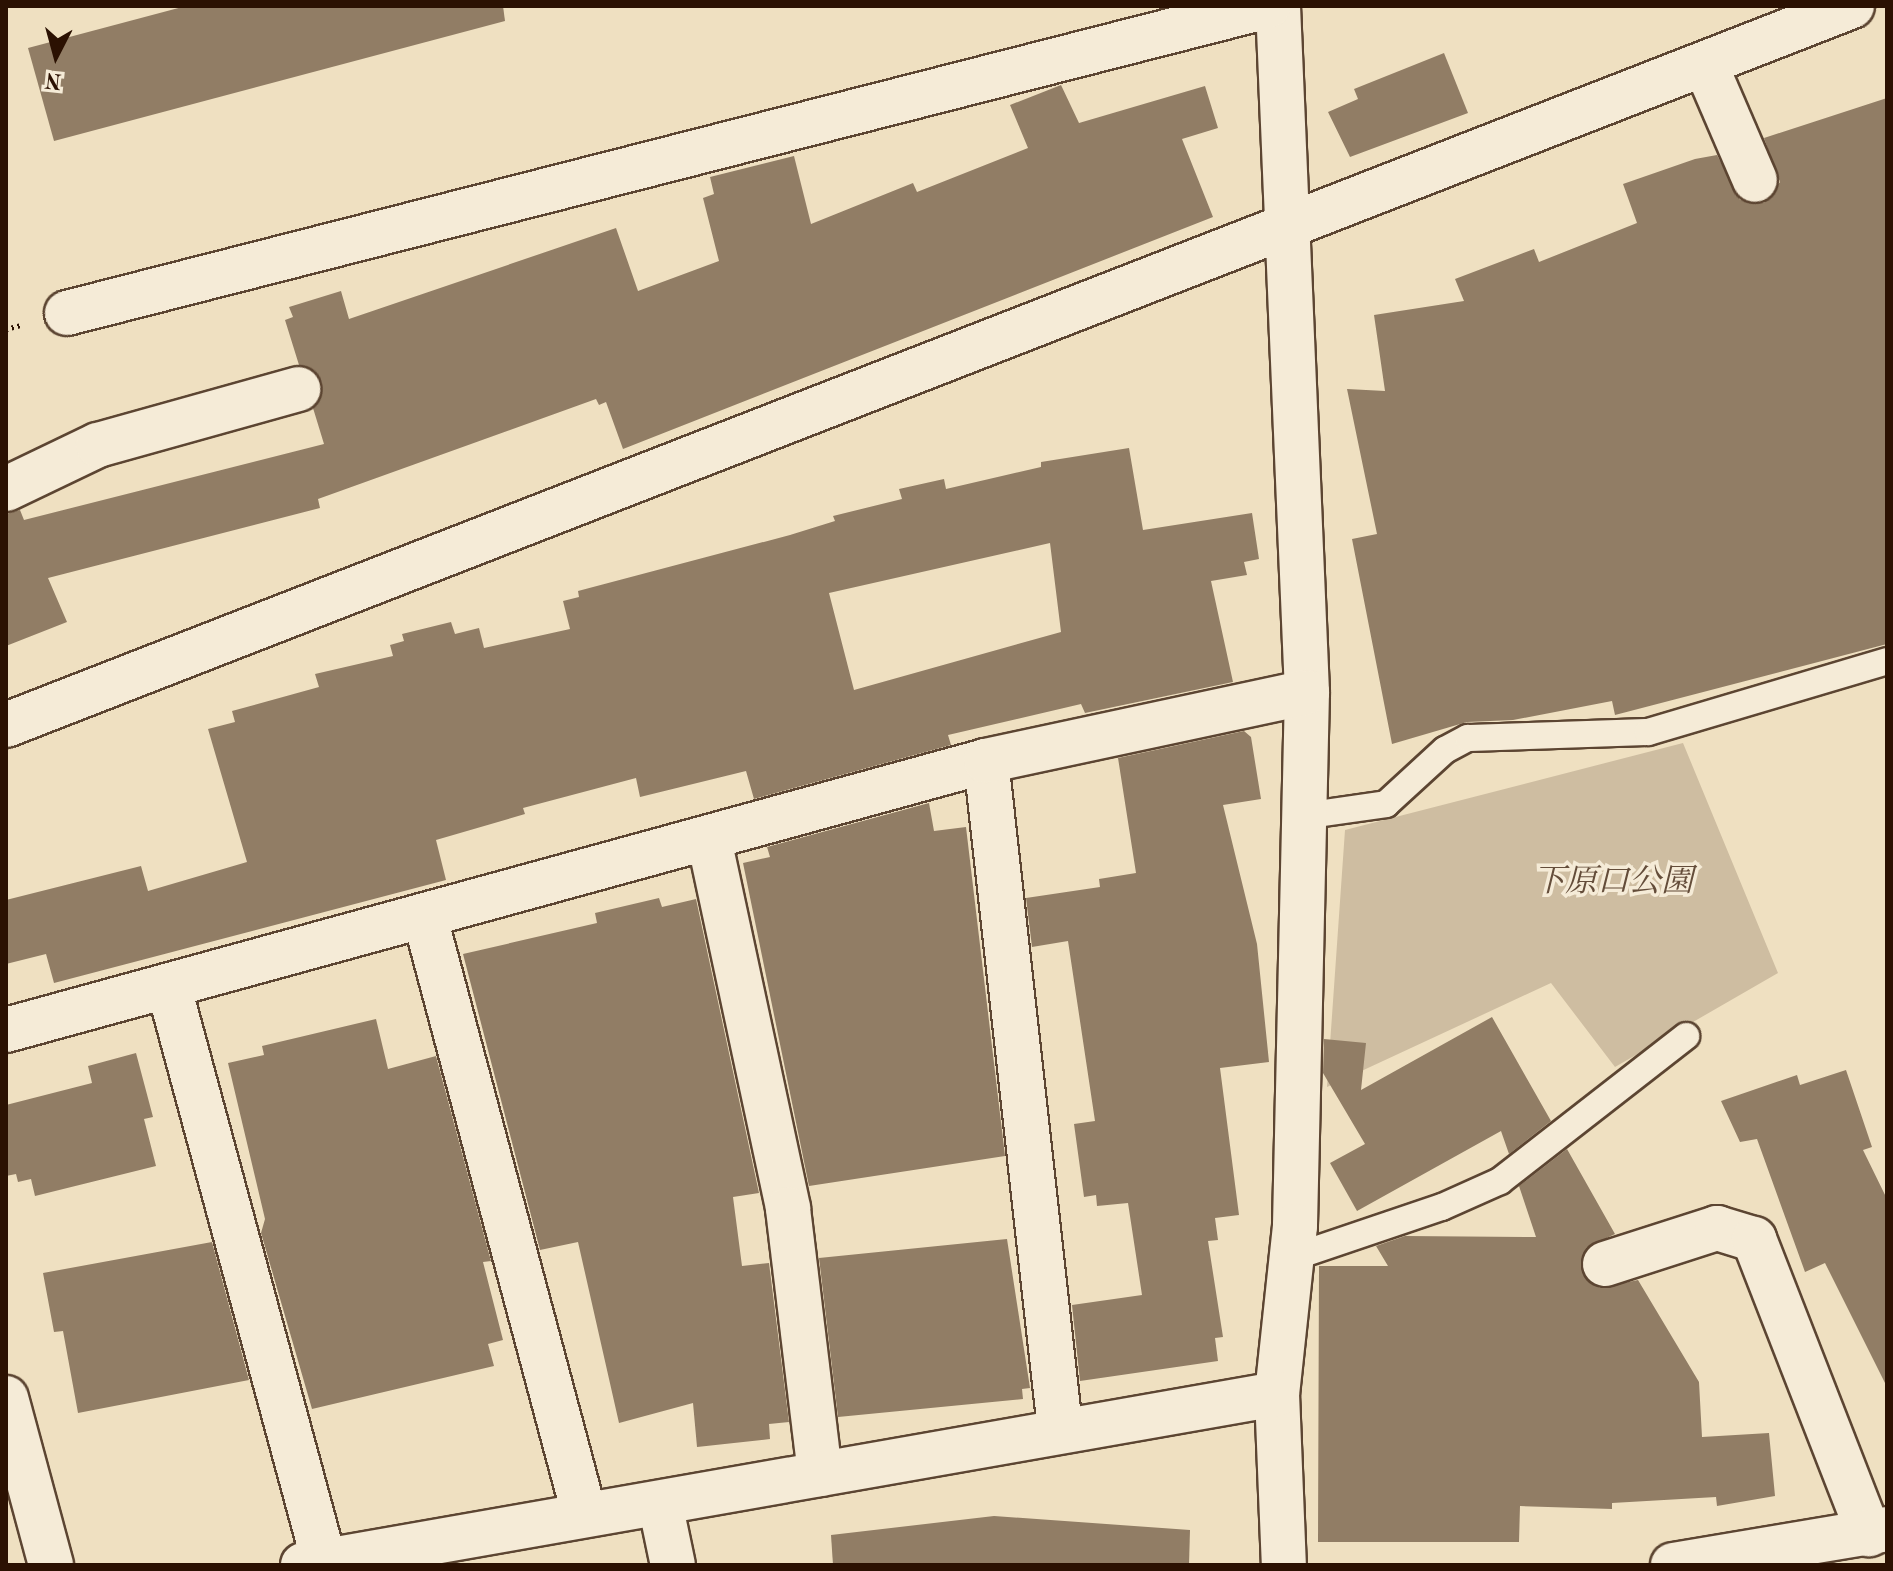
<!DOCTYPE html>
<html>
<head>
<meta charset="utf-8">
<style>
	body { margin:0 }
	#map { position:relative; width:1893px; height:1571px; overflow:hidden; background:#efe0c1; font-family:"Old Standard TT","Noto Serif JP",serif }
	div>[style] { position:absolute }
	.green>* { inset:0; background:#cebda1 }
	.building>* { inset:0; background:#917d65 }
	.path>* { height:5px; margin-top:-2.5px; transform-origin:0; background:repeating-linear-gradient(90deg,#2b1102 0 2px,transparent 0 6px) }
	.roads { filter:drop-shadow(2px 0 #5c4532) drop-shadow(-2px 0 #5c4532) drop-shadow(0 2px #5c4532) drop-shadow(0 -2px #5c4532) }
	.lane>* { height:26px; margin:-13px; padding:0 13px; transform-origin:13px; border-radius:13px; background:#f5ebd7 }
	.street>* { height:44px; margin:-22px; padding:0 22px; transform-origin:22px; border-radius:22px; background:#f5ebd7 }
	.secondary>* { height:44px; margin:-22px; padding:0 22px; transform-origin:22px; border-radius:22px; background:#f5ebd7 }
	span { translate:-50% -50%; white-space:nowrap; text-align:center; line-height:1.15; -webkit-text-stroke:7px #f5ebd7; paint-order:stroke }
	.park-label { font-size:32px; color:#644d3a; font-style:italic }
	.frame { position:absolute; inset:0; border:8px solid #2b1102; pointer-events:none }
	.north { position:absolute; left:16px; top:16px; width:80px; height:80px; -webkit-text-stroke:6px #f5ebd7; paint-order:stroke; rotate:186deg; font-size:22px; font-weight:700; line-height:32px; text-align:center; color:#2b1102 }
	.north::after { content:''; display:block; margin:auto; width:28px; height:36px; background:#2b1102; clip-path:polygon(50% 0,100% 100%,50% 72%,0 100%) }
</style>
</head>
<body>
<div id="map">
	<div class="green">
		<div style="clip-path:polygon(1683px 743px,1778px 973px,1615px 1067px,1551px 983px,1327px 1087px,1345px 830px)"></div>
	</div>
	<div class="building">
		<div style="clip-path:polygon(186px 6px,503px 6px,505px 21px,54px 141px,28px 48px)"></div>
		<div style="clip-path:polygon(1444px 53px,1468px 113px,1350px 157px,1328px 112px,1358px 99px,1354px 89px)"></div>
		<div style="clip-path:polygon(1061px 85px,1079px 123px,1205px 86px,1218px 128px,1182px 139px,1213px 217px,623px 449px,606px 402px,599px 405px,596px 399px,318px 499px,320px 508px,48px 578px,67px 622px,6px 646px,6px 514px,20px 510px,24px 520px,324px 444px,313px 408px,322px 383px,315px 371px,299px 365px,285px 320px,293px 317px,289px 307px,341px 291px,349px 319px,616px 228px,638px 291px,719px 261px,703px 198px,714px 194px,710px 177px,794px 156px,811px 224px,913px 183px,917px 192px,1028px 148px,1010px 105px)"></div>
		<div style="clip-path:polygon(1887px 98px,1887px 644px,1615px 715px,1612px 701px,1513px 720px,1467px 722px,1392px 744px,1352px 539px,1377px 534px,1347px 389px,1385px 391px,1374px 315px,1464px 301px,1455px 279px,1534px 249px,1539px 262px,1637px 223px,1623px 184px,1695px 159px,1717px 155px,1740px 200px,1764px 203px,1780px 182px,1764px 138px)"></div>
		<div style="clip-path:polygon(evenodd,1129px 448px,1143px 530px,1252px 513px,1259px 559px,1244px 562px,1247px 575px,1211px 581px,1233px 682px,1085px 713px,1081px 704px,948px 735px,951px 745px,754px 799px,746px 771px,640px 797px,636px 778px,523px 808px,525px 814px,436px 840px,446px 880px,54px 983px,46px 954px,6px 964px,6px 900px,141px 866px,148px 891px,247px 862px,208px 729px,235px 722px,232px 711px,319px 687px,315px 674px,393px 656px,390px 645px,404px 641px,402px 634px,451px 622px,455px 634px,479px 628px,484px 648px,570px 629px,563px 601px,579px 597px,578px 591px,790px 535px,835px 521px,833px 516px,902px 499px,899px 489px,944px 479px,946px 489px,1041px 467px,1041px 462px,1129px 448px,1050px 543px,1061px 632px,854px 690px,829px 593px,1050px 543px)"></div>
		<div style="clip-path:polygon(1244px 731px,1251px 737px,1261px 799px,1223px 805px,1257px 944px,1269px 1062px,1220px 1068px,1239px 1215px,1215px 1218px,1218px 1240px,1208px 1241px,1223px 1337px,1215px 1338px,1218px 1361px,1080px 1381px,1072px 1305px,1142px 1295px,1128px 1203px,1097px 1206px,1096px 1195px,1084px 1197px,1074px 1124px,1095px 1121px,1068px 941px,1032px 947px,1026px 898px,1100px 887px,1099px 879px,1136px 873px,1118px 758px)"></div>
		<div style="clip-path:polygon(929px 803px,934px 831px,966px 827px,1005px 1156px,809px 1186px,743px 863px,770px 857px,767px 847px)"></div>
		<div style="clip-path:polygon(659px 898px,662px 907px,696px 899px,759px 1193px,733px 1197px,742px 1266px,769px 1263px,789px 1422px,769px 1424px,770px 1439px,697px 1447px,693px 1403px,619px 1423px,578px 1242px,540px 1250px,463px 954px,597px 923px,595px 913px)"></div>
		<div style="clip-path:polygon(1492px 1017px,1551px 1121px,1509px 1154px,1501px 1131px,1357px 1211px,1330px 1163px,1365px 1144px,1323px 1073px,1324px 1039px,1366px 1043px,1361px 1090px)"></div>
		<div style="clip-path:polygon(376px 1019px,388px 1069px,436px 1056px,491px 1261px,483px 1262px,503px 1340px,488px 1344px,494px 1366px,312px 1409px,261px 1233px,265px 1219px,228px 1063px,264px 1055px,262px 1046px)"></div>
		<div style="clip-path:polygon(136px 1053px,153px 1117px,144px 1119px,156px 1166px,35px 1196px,31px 1179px,18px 1182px,16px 1174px,6px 1176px,6px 1105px,92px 1083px,88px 1066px)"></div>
		<div style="clip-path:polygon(1846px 1070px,1872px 1147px,1863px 1150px,1887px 1199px,1887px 1387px,1825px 1263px,1805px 1272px,1757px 1139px,1740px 1142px,1721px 1101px,1797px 1075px,1800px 1085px)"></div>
		<div style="clip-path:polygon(1567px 1149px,1615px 1234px,1586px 1248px,1582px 1272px,1600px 1288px,1638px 1280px,1699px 1382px,1702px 1437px,1769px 1433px,1775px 1496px,1717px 1506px,1716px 1497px,1612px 1503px,1612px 1509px,1520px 1506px,1519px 1542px,1318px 1542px,1319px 1266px,1388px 1266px,1376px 1246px,1405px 1236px,1536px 1237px,1519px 1186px)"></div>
		<div style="clip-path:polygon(1007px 1239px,1030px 1388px,1022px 1389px,1023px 1399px,838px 1417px,819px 1258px)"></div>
		<div style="clip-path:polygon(212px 1242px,249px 1380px,78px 1413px,63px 1331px,54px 1332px,43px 1273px)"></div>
		<div style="clip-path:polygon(994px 1516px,1190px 1530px,1189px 1565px,833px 1565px,831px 1535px)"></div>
	</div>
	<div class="path">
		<div style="left:6px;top:329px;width:16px;rotate:-15deg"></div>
	</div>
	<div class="roads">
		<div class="lane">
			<div style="left:1303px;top:816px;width:84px;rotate:-8.2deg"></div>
			<div style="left:1386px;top:804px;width:80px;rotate:-42.5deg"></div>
			<div style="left:1445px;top:750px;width:26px;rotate:-28deg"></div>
			<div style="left:1468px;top:738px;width:180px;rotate:-1.9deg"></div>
			<div style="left:1648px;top:732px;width:249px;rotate:-16.5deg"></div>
			<div style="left:1291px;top:1258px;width:159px;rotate:-18.7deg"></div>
			<div style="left:1442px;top:1207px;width:64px;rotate:-24.1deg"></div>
			<div style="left:1500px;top:1181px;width:236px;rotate:-37.9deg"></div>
		</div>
		<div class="street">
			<div style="left:1278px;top:6px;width:687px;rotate:87.58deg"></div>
			<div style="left:1307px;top:692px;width:534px;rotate:91.29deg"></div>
			<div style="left:1295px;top:1226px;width:169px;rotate:96.1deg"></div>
			<div style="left:1277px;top:1394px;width:171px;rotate:87.7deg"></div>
			<div style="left:1705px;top:64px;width:126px;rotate:66.7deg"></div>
			<div style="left:67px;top:313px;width:1240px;rotate:-14.34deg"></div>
			<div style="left:6px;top:489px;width:102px;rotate:-25.6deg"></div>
			<div style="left:98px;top:445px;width:208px;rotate:-15.6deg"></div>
			<div style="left:986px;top:761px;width:671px;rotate:83.67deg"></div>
			<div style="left:709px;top:839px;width:378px;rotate:77.9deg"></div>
			<div style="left:788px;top:1209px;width:267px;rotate:83.1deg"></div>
			<div style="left:425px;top:918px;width:616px;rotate:75.04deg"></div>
			<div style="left:169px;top:988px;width:594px;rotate:74.86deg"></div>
			<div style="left:6px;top:1030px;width:1016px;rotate:-15.35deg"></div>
			<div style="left:986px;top:761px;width:328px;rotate:-12.1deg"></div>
			<div style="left:1605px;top:1264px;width:118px;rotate:-17.8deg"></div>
			<div style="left:1717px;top:1228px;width:39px;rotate:17deg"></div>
			<div style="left:1754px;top:1239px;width:317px;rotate:68.7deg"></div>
			<div style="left:6px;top:1398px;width:173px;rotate:74.9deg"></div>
			<div style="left:660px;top:1503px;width:63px;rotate:78.2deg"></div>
			<div style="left:1673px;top:1565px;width:217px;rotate:-9.5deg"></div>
		</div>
		<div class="secondary">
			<div style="left:6px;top:725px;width:1981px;rotate:-21.28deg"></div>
			<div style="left:303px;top:1565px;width:989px;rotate:-9.96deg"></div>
		</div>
	</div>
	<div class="park-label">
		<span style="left:1613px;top:883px">下原口公園</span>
	</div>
	<div class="frame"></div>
	<div class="north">N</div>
</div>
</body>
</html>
